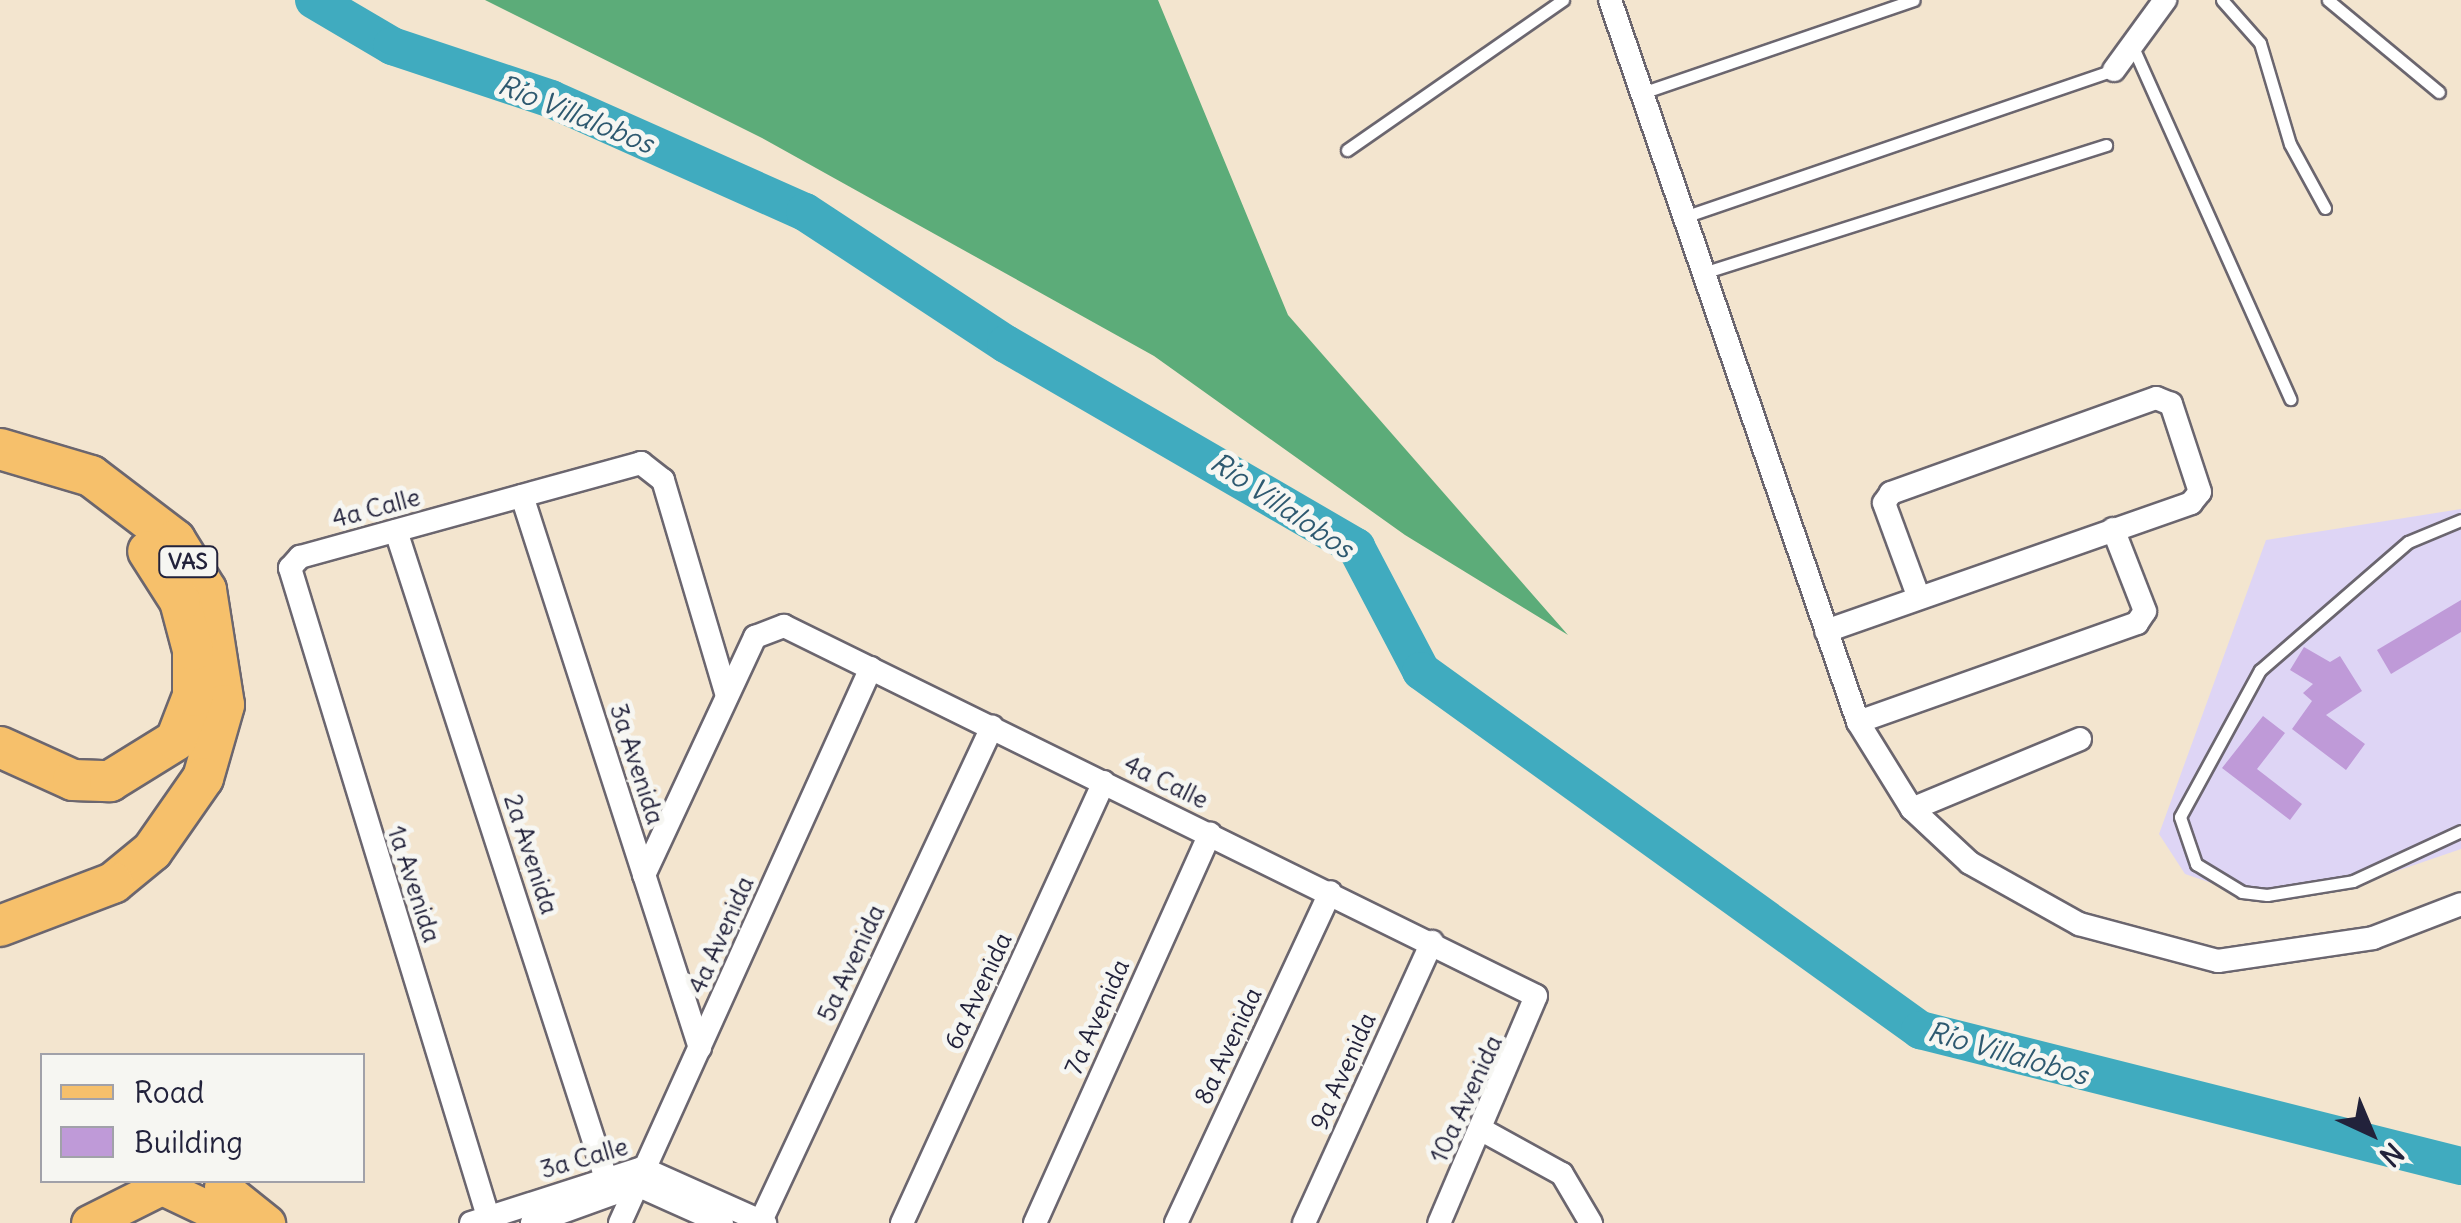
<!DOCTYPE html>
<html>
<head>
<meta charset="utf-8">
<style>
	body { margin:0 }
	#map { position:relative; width:2461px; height:1223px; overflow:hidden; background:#f3e5cf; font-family:Delius,sans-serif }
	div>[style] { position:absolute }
	.built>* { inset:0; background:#ded5f5 }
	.forest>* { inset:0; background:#5cac79 }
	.river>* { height:38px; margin:-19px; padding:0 19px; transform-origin:19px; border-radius:19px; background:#40abbf }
	.building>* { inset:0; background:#bf9ad8 }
	.roads { filter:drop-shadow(2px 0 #6b666f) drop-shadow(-2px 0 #6b666f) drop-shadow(0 2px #6b666f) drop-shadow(0 -2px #6b666f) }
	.lane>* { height:11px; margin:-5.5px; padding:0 5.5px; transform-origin:5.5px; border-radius:5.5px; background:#fff }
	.street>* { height:22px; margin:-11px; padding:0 11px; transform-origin:11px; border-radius:11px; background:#fff }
	.primary>* { height:35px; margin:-17.5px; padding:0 17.5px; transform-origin:17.5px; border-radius:17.5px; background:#f6c06b }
	.highway>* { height:40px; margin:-20px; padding:0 20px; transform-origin:20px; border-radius:20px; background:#f6c06b }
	span { translate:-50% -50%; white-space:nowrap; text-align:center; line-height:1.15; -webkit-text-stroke:10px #f6f6f2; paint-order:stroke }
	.shield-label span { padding:2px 8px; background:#f6f6f2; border:2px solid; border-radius:8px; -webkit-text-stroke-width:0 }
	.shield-label { font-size:22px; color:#22223b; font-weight:700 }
	.street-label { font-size:25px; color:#22223b }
	.water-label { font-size:28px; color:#2e5970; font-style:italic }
	.legend { position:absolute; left:40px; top:1053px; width:325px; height:130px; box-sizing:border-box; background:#f6f6f2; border:2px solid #a1a1a9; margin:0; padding:12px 18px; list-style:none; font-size:30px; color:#22223b }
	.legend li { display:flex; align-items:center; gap:20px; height:50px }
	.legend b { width:50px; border:2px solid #a1a1a9 }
	.north { position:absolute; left:2321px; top:1083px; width:100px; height:100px; -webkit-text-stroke:8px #f6f6f2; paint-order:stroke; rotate:136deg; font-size:28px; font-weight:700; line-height:40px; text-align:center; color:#22223b }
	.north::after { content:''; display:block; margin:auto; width:35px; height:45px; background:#22223b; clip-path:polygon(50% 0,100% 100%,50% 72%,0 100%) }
</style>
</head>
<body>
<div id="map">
	<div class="built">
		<div style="clip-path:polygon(2461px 509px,2461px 849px,2353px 886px,2229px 889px,2185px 874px,2159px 834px,2266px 540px)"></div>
	</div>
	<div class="forest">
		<div style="clip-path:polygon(485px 0,1158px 0,1288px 315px,1568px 635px,1405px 535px,1154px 356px,762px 138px)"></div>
	</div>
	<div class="river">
		<div style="left:314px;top:0;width:91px;rotate:30.5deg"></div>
		<div style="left:392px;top:46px;width:168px;rotate:18.4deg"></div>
		<div style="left:551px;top:99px;width:278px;rotate:24deg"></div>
		<div style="left:805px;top:212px;width:240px;rotate:33.3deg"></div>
		<div style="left:1006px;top:344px;width:405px;rotate:30.1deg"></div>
		<div style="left:1356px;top:547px;width:140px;rotate:62.3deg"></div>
		<div style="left:1421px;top:671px;width:615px;rotate:35.73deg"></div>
		<div style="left:1920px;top:1030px;width:558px;rotate:14.11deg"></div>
	</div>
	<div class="building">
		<div style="clip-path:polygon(2461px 600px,2461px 632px,2391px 674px,2377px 650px)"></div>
		<div style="clip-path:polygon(2304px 647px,2330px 662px,2340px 656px,2362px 691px,2326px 715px,2365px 744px,2346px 770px,2292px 729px,2312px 701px,2303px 693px,2313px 684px,2290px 670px)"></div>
		<div style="clip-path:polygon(2263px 716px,2285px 733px,2257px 769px,2302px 804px,2290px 820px,2222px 768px)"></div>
	</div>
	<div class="roads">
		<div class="lane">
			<div style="left:2222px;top:0;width:57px;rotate:48.5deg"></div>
			<div style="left:2260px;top:43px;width:105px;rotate:73.5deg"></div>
			<div style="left:2290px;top:144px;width:73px;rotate:61.3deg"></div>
			<div style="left:2328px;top:0;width:144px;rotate:39.7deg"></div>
			<div style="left:2132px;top:45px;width:388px;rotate:65.9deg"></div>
			<div style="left:1642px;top:93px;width:287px;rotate:-18.9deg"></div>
			<div style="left:1347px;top:150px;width:263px;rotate:-34.8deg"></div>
			<div style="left:1684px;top:217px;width:454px;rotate:-18.9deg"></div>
			<div style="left:1703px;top:273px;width:423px;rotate:-17.6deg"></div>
			<div style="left:2461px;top:520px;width:57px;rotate:157.5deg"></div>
			<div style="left:2408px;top:542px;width:196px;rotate:139.1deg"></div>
			<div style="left:2260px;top:670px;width:167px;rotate:118.6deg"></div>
			<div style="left:2180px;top:817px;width:50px;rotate:71.2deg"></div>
			<div style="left:2196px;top:864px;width:54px;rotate:31.3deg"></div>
			<div style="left:2242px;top:892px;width:25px;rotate:7deg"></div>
			<div style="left:2267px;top:895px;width:87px;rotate:-9.2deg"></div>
			<div style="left:2353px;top:881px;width:119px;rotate:-24.8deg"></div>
		</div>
		<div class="street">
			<div style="left:1610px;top:0;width:763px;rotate:71.04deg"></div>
			<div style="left:1858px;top:722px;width:102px;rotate:58.2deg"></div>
			<div style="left:1912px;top:809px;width:79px;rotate:43deg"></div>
			<div style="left:1970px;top:863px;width:125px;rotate:29.2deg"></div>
			<div style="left:2079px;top:924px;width:144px;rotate:14.9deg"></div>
			<div style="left:2218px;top:961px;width:157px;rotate:-8.4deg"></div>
			<div style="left:2373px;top:938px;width:94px;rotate:-21.1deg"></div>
			<div style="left:2114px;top:70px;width:87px;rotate:-53.9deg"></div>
			<div style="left:522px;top:496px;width:580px;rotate:72.13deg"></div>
			<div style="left:396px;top:531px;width:697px;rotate:72.03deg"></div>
			<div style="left:1826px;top:631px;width:387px;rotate:-19.3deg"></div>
			<div style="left:2191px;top:503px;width:14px;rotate:-51deg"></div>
			<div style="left:2200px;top:492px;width:93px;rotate:-108.2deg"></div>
			<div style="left:2171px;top:404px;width:16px;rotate:-158deg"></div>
			<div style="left:2156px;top:398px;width:282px;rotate:160.3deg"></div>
			<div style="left:1891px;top:493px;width:12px;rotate:125deg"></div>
			<div style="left:1884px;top:503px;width:101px;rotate:69.8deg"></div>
			<div style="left:1858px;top:722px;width:296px;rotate:-19.5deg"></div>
			<div style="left:2137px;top:623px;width:14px;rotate:-56deg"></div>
			<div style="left:2145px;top:611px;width:88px;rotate:-111.3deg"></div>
			<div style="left:1912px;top:809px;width:182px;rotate:-22.6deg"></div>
			<div style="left:644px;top:875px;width:263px;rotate:-65deg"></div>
			<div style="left:755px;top:637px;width:31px;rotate:-21deg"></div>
			<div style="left:784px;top:626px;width:838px;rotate:26.2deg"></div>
			<div style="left:1536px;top:996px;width:247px;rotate:113.1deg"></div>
			<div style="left:1482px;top:1130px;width:91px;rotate:28.8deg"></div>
			<div style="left:1562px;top:1174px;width:57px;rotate:59.4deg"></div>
			<div style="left:471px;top:1223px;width:180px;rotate:-17.8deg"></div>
			<div style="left:642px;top:1168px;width:135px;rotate:24.1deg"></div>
			<div style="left:490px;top:1223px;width:685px;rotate:-106.98deg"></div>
			<div style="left:290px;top:568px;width:15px;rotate:-48deg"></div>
			<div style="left:300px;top:557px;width:354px;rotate:-15.4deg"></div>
			<div style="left:641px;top:463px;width:28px;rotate:38deg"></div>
			<div style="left:663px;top:480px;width:225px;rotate:73.5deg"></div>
			<div style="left:532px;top:1223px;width:112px;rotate:-19.9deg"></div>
			<div style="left:637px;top:1185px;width:93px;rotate:24.1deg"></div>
			<div style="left:620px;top:1223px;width:609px;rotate:-65.67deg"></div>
			<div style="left:760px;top:1223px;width:548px;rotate:-64.93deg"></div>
			<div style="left:902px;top:1223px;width:485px;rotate:-65.4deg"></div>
			<div style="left:1035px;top:1223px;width:427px;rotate:-65.8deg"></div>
			<div style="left:1176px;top:1223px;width:365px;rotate:-65deg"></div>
			<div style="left:1304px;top:1223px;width:309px;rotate:-65.5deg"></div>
		</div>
		<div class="primary">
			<div style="left:158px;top:1185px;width:89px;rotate:25.4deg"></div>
			<div style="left:222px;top:1187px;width:58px;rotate:38.7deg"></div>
			<div style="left:89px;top:1223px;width:96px;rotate:-26.6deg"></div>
		</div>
		<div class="highway">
			<div style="left:0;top:449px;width:95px;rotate:16.5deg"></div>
			<div style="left:91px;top:476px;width:106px;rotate:37.3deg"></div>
			<div style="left:175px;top:540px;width:59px;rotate:58.2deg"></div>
			<div style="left:206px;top:590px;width:116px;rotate:81.1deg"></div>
			<div style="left:224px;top:705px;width:76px;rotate:106deg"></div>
			<div style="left:203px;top:778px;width:89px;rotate:124.9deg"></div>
			<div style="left:152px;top:851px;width:50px;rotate:140.6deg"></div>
			<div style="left:113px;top:883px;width:121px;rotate:159.2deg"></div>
			<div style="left:0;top:747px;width:80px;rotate:24.3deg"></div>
			<div style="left:73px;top:780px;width:37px;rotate:2deg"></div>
			<div style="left:110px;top:781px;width:78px;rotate:-31.8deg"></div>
			<div style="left:176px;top:740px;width:47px;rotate:-68.9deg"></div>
			<div style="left:193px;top:696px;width:46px;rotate:-90deg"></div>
			<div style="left:193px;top:650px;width:51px;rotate:-104.9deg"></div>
			<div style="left:180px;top:601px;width:59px;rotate:-122.6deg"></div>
		</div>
	</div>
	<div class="shield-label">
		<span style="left:188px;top:562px">VAS</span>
	</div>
	<div class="street-label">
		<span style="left:376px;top:508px;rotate:-15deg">4a Calle</span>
		<span style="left:637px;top:764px;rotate:72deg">3a Avenida</span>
		<span style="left:1166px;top:782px;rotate:26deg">4a Calle</span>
		<span style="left:531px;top:854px;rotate:72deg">2a Avenida</span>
		<span style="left:414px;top:884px;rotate:72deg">1a Avenida</span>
		<span style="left:721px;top:935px;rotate:-66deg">4a Avenida</span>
		<span style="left:851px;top:963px;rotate:-65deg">5a Avenida</span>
		<span style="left:978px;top:991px;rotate:-65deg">6a Avenida</span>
		<span style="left:1097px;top:1017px;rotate:-66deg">7a Avenida</span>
		<span style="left:1228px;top:1046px;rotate:-65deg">8a Avenida</span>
		<span style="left:1343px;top:1071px;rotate:-66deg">9a Avenida</span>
		<span style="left:1466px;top:1099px;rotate:-65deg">10a Avenida</span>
		<span style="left:584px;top:1158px;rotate:-16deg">3a Calle</span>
	</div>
	<div class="water-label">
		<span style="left:576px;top:114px;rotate:22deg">Río Villalobos</span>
		<span style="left:1282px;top:505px;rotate:34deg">Río Villalobos</span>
		<span style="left:2008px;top:1053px;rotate:16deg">Río Villalobos</span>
	</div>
	<ul class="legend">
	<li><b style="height:12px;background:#f6c06b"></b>Road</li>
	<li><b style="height:28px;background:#bf9ad8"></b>Building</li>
	</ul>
	<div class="north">N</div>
</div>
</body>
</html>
